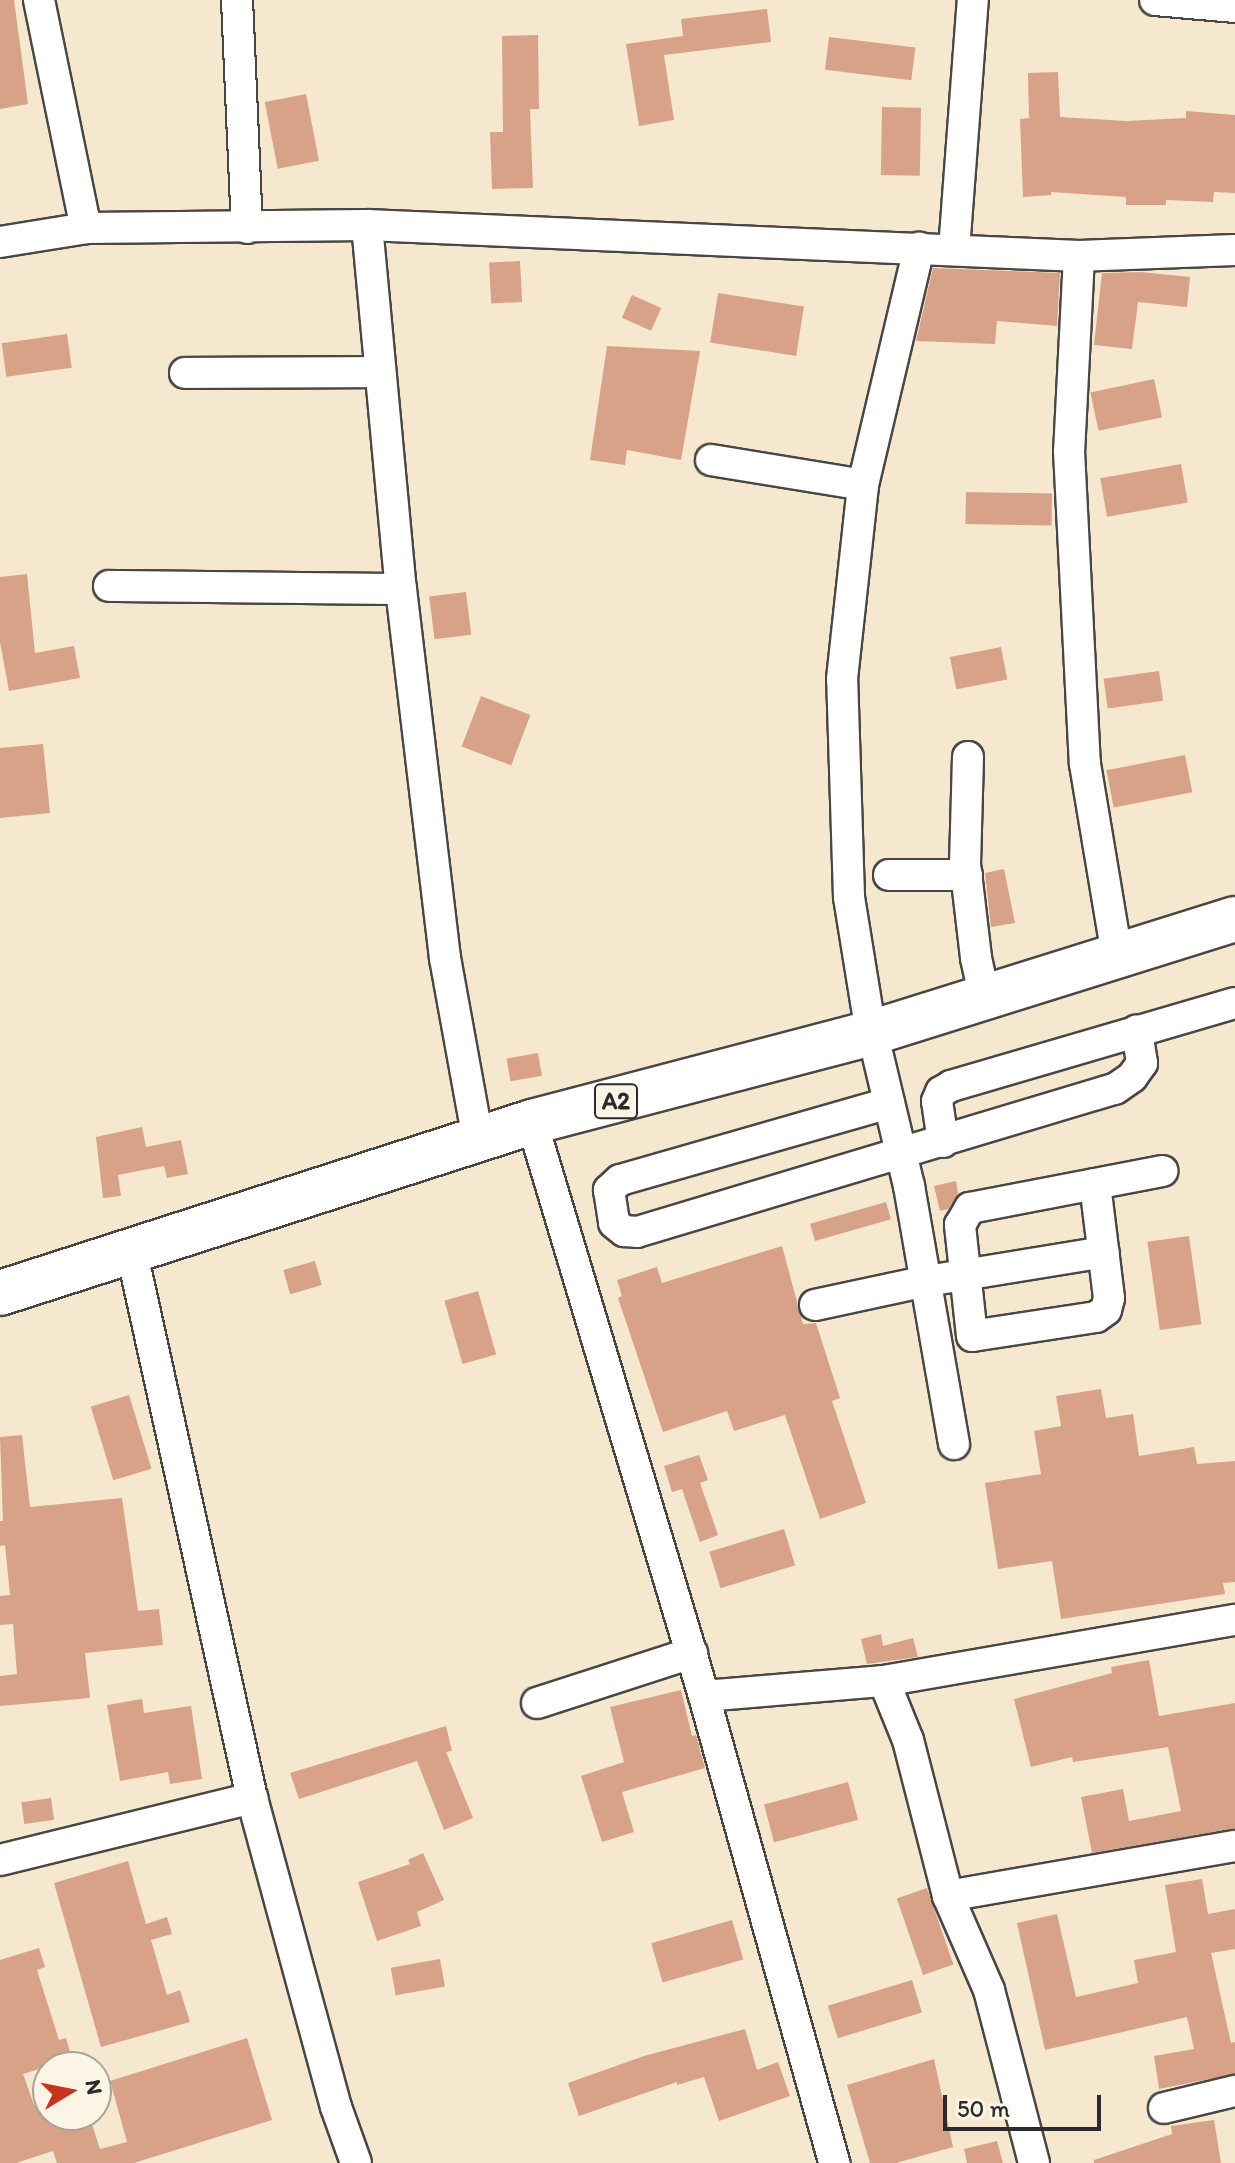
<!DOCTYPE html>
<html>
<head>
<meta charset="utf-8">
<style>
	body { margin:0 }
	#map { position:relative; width:1235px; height:2163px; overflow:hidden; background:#f5e8cf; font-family:Itim,sans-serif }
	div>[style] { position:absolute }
	.building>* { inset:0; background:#d8a288; transform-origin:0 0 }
	.roads { filter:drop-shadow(2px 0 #494744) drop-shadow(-2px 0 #494744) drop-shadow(0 2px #494744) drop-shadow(0 -2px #494744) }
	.minor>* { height:30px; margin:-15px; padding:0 15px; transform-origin:15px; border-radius:15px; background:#fff }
	.highway>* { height:44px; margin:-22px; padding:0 22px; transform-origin:22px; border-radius:22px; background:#fff }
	span { translate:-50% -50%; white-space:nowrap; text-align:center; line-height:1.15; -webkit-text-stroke:7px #fcf5e5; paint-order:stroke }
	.shield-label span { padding:2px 6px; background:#fcf5e5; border:2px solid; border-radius:6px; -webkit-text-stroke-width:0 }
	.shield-label { font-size:24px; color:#2b2b2b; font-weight:700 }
	.north { position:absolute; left:32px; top:2051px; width:80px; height:80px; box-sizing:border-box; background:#fcf5e5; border:2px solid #a8a49b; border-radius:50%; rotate:80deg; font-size:22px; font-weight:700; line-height:32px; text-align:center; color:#2b2b2b }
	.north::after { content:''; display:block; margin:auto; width:28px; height:36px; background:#c8321e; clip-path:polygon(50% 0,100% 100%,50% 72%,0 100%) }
	.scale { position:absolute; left:943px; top:2095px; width:158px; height:36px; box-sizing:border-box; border:4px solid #2b2b2b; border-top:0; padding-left:10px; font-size:24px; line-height:28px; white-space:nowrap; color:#2b2b2b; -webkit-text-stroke:6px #fcf5e5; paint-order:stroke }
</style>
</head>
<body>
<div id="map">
	<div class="building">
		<div style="clip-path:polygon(0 0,14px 0,28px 104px,0 109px)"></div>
		<div style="clip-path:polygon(767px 9px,771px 42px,664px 55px,674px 120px,639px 126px,626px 44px,683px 36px,681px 19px)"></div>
		<div style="clip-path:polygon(538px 35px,539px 109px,530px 109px,533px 188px,492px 189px,490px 132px,503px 132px,502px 36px)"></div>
		<div style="left:829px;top:37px;width:87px;height:33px;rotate:7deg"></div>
		<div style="clip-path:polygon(1058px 72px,1060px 117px,1126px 121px,1186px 118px,1186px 111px,1235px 115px,1235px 193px,1214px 192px,1213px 202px,1166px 200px,1166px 205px,1126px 205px,1126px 197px,1051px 192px,1051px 195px,1023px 197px,1020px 119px,1029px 118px,1028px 73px)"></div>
		<div style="left:306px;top:94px;width:68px;height:42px;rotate:79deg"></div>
		<div style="left:882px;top:107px;width:39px;height:68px;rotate:1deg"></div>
		<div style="left:520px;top:261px;width:41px;height:31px;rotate:87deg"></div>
		<div style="clip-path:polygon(933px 268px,1060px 273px,1057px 326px,997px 321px,995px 344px,916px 341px)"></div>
		<div style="clip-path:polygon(1141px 272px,1190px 277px,1187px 307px,1138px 302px,1132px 349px,1094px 345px,1102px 273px)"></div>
		<div style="left:718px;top:293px;width:87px;height:50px;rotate:9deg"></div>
		<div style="left:632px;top:295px;width:32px;height:25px;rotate:24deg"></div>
		<div style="left:67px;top:334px;width:34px;height:66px;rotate:82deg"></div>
		<div style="clip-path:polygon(607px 346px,700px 351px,681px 460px,627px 450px,625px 465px,590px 460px)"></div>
		<div style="left:1154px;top:379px;width:39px;height:65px;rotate:78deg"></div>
		<div style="left:1181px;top:464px;width:39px;height:82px;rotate:80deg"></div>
		<div style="left:966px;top:492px;width:86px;height:32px;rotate:1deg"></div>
		<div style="clip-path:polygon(27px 574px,35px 653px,74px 646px,80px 678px,9px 691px,0 642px,0 577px)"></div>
		<div style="left:466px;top:592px;width:43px;height:37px;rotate:83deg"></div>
		<div style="left:1001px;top:647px;width:33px;height:52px;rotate:79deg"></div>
		<div style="left:1159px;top:671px;width:30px;height:56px;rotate:82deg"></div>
		<div style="left:481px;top:696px;width:53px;height:54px;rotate:21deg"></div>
		<div style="clip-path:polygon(43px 744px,50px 813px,0 818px,0 748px)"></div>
		<div style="left:1185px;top:755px;width:38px;height:80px;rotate:79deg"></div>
		<div style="clip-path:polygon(1004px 869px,1015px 923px,991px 927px,985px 873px)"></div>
		<div style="left:538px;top:1053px;width:23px;height:32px;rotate:80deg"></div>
		<div style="clip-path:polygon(142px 1127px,146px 1147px,181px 1140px,188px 1174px,167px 1178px,164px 1166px,118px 1175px,121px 1196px,103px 1198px,96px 1137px)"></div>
		<div style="clip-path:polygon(956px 1181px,958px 1194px,948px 1209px,940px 1211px,934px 1186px)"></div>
		<div style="left:886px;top:1202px;width:18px;height:79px;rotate:74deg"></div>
		<div style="left:1189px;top:1236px;width:89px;height:42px;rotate:82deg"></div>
		<div style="clip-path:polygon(782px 1246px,803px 1324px,816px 1323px,840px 1398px,832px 1401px,866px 1503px,820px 1519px,785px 1415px,734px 1431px,727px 1411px,663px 1432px,618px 1298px,622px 1296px,617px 1280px,657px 1267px,662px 1283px)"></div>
		<div style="left:315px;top:1261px;width:25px;height:33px;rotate:74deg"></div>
		<div style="left:478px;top:1291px;width:66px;height:35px;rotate:74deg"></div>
		<div style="clip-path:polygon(1101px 1389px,1106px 1418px,1133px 1414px,1139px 1456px,1194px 1447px,1197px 1464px,1235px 1461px,1235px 1582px,1223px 1583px,1225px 1594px,1061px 1619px,1052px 1561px,998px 1569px,985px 1483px,1041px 1474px,1034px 1431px,1061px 1426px,1056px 1396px)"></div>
		<div style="left:129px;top:1395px;width:77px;height:40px;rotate:73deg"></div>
		<div style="clip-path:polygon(22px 1435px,30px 1507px,122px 1498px,138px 1611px,159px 1609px,163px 1645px,85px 1653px,90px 1698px,0 1706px,0 1676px,17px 1674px,13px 1624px,0 1625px,0 1596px,10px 1595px,5px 1545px,0 1546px,0 1521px,3px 1521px,0 1437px)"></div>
		<div style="clip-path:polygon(699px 1455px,708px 1480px,700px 1483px,718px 1535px,700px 1542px,682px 1489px,672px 1492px,664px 1466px)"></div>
		<div style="left:784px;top:1529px;width:38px;height:78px;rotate:73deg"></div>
		<div style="clip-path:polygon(881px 1634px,883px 1646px,913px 1638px,918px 1657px,867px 1664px,861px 1639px)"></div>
		<div style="clip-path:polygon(1149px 1660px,1159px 1716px,1235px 1703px,1235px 1828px,1092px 1853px,1081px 1797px,1123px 1789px,1129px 1821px,1181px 1811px,1168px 1747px,1073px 1762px,1072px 1757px,1031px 1767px,1014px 1699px,1112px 1673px,1111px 1667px)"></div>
		<div style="clip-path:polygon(681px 1690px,692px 1736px,696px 1735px,705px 1768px,622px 1792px,634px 1832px,602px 1842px,581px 1776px,624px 1762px,610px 1707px)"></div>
		<div style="clip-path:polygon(142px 1699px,144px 1713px,191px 1706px,202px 1779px,170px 1784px,168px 1772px,120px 1781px,107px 1705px)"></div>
		<div style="clip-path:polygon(446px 1726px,452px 1751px,446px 1752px,473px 1818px,444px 1830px,417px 1761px,299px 1799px,290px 1773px)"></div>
		<div style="left:848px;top:1782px;width:39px;height:87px;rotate:75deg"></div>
		<div style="left:51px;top:1798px;width:22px;height:30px;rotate:82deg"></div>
		<div style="clip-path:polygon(423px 1853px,444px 1900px,417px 1912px,421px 1926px,377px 1941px,358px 1882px,410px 1864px,408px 1860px)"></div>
		<div style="clip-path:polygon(128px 1861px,146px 1924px,167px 1917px,172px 1934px,151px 1940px,167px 1995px,180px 1990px,190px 2022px,101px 2047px,54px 1883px)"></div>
		<div style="clip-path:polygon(1202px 1879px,1208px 1914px,1235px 1909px,1235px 1949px,1211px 1953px,1231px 2043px,1235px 2042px,1235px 2074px,1159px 2089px,1154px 2056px,1194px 2049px,1187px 2017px,1045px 2050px,1017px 1923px,1057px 1914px,1076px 1997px,1138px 1983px,1134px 1960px,1176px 1952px,1165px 1885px)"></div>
		<div style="left:927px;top:1888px;width:81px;height:32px;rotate:71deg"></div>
		<div style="left:732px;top:1920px;width:41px;height:84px;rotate:74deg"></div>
		<div style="clip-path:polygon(39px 1948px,45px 1967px,37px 1970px,59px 2040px,66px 2038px,72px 2059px,23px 2074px,34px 2105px,48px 2101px,48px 2115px,89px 2115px,100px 2149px,127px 2142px,110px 2081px,247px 2038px,272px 2120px,134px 2163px,57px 2163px,53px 2151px,16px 2163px,0 2163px,0 1960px)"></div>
		<div style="left:440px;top:1959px;width:28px;height:50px;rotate:80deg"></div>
		<div style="left:912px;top:1980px;width:34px;height:88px;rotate:73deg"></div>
		<div style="clip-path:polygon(745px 2029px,757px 2070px,778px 2062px,790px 2096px,719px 2121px,704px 2077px,677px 2085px,677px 2082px,579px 2116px,568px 2083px,644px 2056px)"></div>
		<div style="clip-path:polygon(934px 2059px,953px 2147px,896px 2163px,870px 2163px,847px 2085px)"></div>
		<div style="clip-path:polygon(1214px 2120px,1221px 2163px,1094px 2163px,1094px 2160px,1172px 2134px,1171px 2126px)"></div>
		<div style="clip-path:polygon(997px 2141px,1003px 2163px,967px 2163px,964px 2149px)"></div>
	</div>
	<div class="roads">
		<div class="minor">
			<div style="left:39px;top:0;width:233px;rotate:78.4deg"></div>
			<div style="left:237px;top:0;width:228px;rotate:87.5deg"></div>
			<div style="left:1155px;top:0;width:80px;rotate:5deg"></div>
			<div style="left:367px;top:225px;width:366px;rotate:84.7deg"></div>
			<div style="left:401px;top:589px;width:372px;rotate:83.2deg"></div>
			<div style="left:445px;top:958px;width:185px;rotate:79.7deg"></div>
			<div style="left:0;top:242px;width:87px;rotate:-9.2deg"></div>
			<div style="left:86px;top:228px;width:281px;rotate:-0.6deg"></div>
			<div style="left:367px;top:225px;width:713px;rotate:2.49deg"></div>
			<div style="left:1079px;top:256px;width:156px;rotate:-2.2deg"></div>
			<div style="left:954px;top:250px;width:251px;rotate:-85.7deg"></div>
			<div style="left:1079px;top:256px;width:195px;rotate:92.9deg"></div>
			<div style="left:1069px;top:451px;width:313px;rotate:87.1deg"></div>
			<div style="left:1085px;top:764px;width:195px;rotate:80.5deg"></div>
			<div style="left:185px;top:373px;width:194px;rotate:-0.3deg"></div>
			<div style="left:711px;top:460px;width:154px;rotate:9.3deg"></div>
			<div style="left:109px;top:586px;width:292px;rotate:0.6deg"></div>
			<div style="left:968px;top:757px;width:107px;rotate:91.6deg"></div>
			<div style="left:965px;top:864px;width:95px;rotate:83.3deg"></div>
			<div style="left:976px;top:958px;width:42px;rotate:77.6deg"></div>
			<div style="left:889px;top:875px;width:78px"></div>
			<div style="left:871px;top:1033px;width:138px;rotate:-99.2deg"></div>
			<div style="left:849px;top:897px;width:218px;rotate:-91.8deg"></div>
			<div style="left:842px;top:679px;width:195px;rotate:-83.8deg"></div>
			<div style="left:863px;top:485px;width:244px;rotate:-76.7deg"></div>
			<div style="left:878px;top:1056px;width:134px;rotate:76.6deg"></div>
			<div style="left:909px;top:1186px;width:262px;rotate:80.1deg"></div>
			<div style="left:889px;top:1103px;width:280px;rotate:164deg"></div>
			<div style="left:620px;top:1180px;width:15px;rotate:138deg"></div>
			<div style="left:609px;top:1190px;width:33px;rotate:81deg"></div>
			<div style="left:614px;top:1223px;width:13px;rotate:39deg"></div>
			<div style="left:624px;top:1231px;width:13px;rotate:4deg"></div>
			<div style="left:637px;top:1232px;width:499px;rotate:-16.7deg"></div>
			<div style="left:1115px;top:1089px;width:21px;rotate:-35deg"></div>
			<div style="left:1132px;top:1077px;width:17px;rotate:-54deg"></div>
			<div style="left:1142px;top:1063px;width:33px;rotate:-99deg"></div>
			<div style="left:532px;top:1122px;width:599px;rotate:73.32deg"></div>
			<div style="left:704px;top:1696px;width:181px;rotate:-4.8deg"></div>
			<div style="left:884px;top:1681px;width:356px;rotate:-9.9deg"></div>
			<div style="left:943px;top:1142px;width:41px;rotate:-98.3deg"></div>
			<div style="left:937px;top:1101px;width:10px;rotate:-66deg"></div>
			<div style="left:941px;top:1092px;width:12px;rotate:-31deg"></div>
			<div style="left:951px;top:1086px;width:296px;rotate:-16.3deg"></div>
			<div style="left:1095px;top:1184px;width:115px;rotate:83deg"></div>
			<div style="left:1109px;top:1298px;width:12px;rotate:104deg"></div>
			<div style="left:1106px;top:1310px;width:12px;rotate:145deg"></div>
			<div style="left:1096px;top:1317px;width:125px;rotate:171.3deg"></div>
			<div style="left:972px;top:1336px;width:112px;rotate:-96.2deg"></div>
			<div style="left:960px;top:1225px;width:20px;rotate:-60deg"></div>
			<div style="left:970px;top:1208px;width:196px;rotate:-10.9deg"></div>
			<div style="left:137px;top:1276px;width:535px;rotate:77.58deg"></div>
			<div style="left:252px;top:1798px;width:320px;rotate:74.8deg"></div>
			<div style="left:336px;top:2107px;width:59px;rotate:70.3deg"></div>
			<div style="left:815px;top:1305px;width:115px;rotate:-12.1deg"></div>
			<div style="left:927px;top:1281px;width:179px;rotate:-9.3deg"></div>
			<div style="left:884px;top:1681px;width:64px;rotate:67.9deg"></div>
			<div style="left:908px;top:1740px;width:161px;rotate:75.6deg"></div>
			<div style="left:948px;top:1896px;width:103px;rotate:66.4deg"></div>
			<div style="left:989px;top:1990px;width:179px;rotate:75.4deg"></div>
			<div style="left:704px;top:1696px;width:485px;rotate:74.4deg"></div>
			<div style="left:537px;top:1703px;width:163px;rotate:-17.9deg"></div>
			<div style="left:0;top:1860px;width:260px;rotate:-13.8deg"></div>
			<div style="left:948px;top:1896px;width:291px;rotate:-9.9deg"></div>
			<div style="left:1164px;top:2108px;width:73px;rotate:-13.5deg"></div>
		</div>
		<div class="highway">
			<div style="left:0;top:1293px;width:559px;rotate:-17.82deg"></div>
			<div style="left:532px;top:1122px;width:350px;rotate:-14.7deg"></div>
			<div style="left:871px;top:1033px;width:381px;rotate:-17.4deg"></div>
		</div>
	</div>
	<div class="shield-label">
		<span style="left:616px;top:1101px">A2</span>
	</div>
	<div class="north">N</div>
	<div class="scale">50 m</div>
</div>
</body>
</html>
